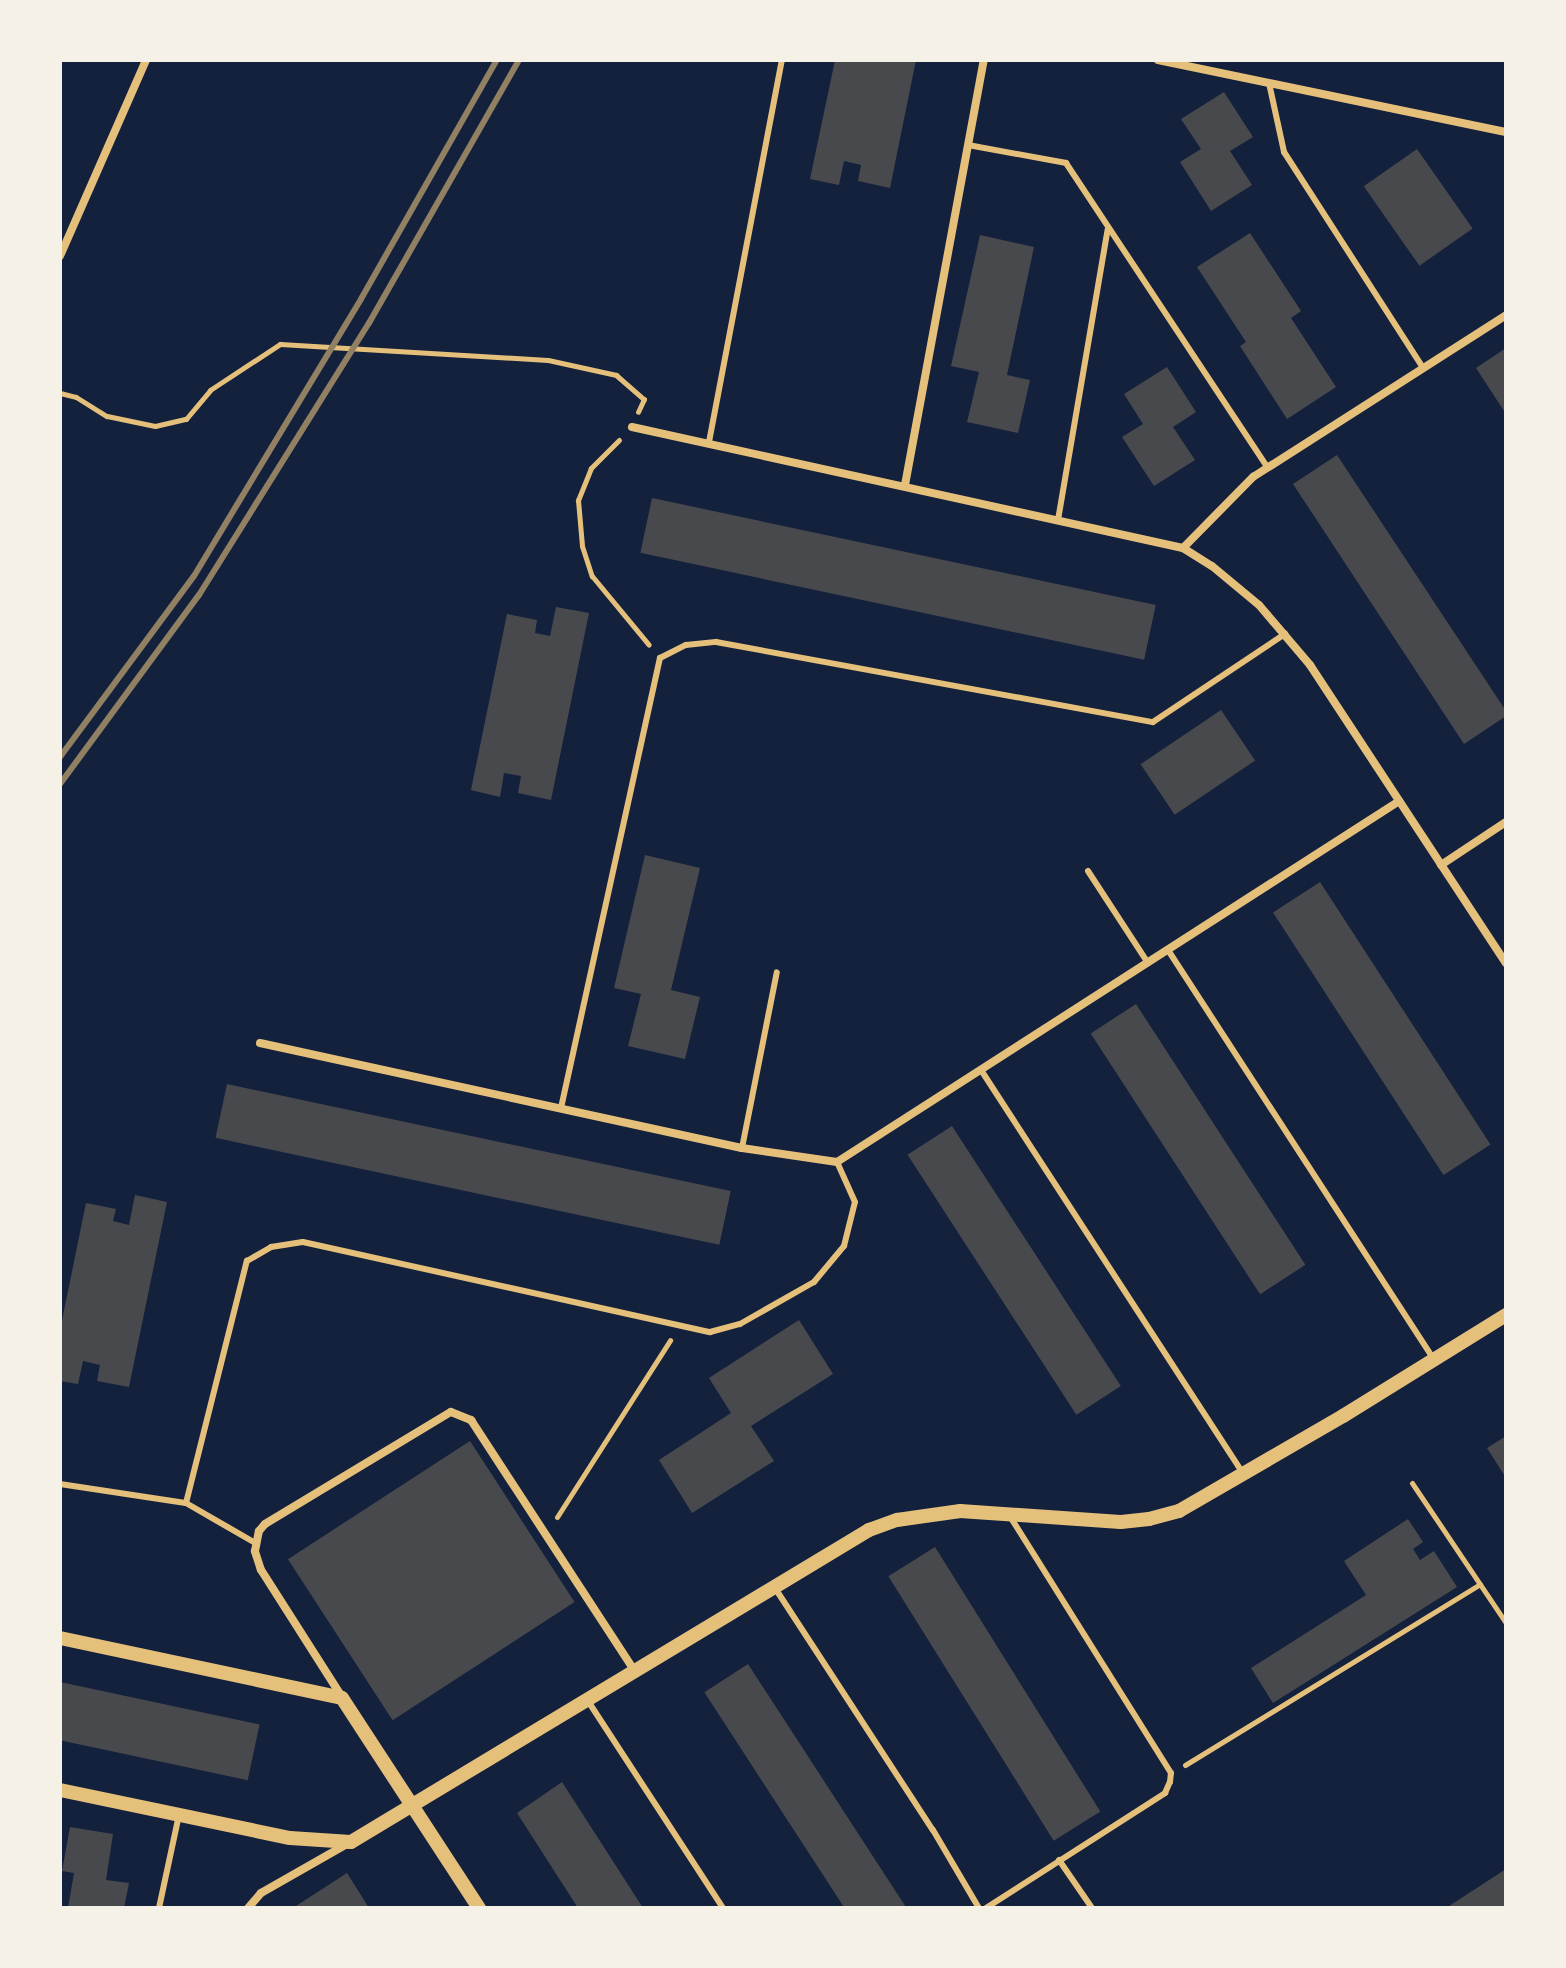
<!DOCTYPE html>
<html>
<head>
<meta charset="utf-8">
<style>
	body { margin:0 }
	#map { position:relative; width:1566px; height:1968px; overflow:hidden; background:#14213d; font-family:"Fira Sans",sans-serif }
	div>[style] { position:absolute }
	.building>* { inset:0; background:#48494c; transform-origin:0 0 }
	.path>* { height:5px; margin:-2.5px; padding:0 2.5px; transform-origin:2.5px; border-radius:2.5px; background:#e5c07b }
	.service>* { height:6px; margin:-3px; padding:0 3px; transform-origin:3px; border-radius:3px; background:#e5c07b }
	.minor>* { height:8px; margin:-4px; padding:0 4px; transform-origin:4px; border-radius:4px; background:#e5c07b }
	.tertiary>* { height:14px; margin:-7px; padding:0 7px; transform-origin:7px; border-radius:7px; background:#e5c07b }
	.rail>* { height:6px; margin:-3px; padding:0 3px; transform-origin:3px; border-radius:3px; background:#918062 }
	span { translate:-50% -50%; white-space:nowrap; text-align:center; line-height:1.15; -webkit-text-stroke:6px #f6f1e7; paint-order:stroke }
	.frame { position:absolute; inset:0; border:62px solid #f6f1e7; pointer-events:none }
</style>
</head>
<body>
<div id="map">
	<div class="building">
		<div style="clip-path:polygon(835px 60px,916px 60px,890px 188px,858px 181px,861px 165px,844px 161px,839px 185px,810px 179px)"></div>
		<div style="clip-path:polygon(1224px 92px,1253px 137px,1230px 151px,1252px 185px,1211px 211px,1180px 162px,1201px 149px,1181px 119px)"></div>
		<div style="left:1417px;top:149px;width:97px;height:65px;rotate:55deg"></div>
		<div style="clip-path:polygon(1250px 233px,1301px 311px,1291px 318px,1336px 387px,1287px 419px,1240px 346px,1246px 342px,1197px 267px)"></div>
		<div style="clip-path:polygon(980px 235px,1034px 247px,1007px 375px,1030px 380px,1018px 433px,967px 422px,979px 372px,951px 366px)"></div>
		<div style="clip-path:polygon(1506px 348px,1506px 414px,1476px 368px)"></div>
		<div style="clip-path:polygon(1167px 367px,1196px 412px,1173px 427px,1195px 460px,1154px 486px,1122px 437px,1143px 424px,1124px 394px)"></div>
		<div style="clip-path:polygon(1337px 455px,1506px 711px,1506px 716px,1464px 744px,1293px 484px)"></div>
		<div style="left:652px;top:498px;width:515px;height:56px;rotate:12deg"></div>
		<div style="clip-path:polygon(556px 607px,589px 613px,551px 800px,518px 793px,521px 776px,504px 773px,500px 797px,471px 790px,507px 614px,537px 620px,535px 633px,550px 636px)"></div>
		<div style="left:1221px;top:710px;width:61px;height:97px;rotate:56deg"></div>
		<div style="clip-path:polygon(645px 855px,700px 868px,671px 990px,700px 997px,685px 1059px,628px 1046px,641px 994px,614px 988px)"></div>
		<div style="left:1320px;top:882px;width:313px;height:56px;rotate:57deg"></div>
		<div style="left:1136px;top:1004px;width:311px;height:54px;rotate:57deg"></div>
		<div style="left:227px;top:1084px;width:515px;height:55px;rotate:12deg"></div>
		<div style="left:952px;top:1126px;width:310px;height:53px;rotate:57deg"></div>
		<div style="clip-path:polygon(135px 1195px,167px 1202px,129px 1387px,97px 1381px,100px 1365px,83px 1361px,78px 1384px,60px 1381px,60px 1330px,86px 1203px,116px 1209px,113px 1221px,129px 1225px)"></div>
		<div style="clip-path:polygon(799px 1320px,833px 1374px,751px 1426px,774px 1461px,692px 1513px,659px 1460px,731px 1413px,709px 1378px)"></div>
		<div style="clip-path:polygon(1506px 1436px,1506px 1478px,1487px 1448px)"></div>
		<div style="left:470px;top:1441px;width:192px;height:217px;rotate:57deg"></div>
		<div style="clip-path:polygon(1408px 1519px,1423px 1542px,1413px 1549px,1420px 1560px,1434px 1551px,1457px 1587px,1273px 1703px,1251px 1668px,1366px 1595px,1344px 1561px)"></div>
		<div style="left:935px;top:1547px;width:312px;height:55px;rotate:58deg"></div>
		<div style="left:748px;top:1664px;width:291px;height:52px;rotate:57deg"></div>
		<div style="left:60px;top:1682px;width:204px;height:57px;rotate:12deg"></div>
		<div style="clip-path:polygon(562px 1782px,643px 1908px,578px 1908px,517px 1813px)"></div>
		<div style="clip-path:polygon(70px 1827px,113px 1834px,106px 1880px,129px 1883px,124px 1908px,68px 1908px,74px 1873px,62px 1871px)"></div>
		<div style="clip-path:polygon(1506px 1869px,1506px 1908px,1446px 1908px)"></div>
		<div style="clip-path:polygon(347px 1873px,369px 1908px,297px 1908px,296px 1906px)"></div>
	</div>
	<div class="path">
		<div style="left:60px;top:393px;width:16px;rotate:14deg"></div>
		<div style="left:76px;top:397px;width:36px;rotate:32deg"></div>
		<div style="left:107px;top:416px;width:49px;rotate:11.8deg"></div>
		<div style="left:155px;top:426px;width:32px;rotate:-13deg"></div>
		<div style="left:186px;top:419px;width:38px;rotate:-50deg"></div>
		<div style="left:210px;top:390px;width:84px;rotate:-33.3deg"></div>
		<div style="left:280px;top:344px;width:268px;rotate:3.4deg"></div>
		<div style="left:548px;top:360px;width:70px;rotate:12.4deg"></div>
		<div style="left:616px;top:375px;width:37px;rotate:41deg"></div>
		<div style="left:644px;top:399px;width:14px;rotate:115deg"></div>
		<div style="left:619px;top:440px;width:40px;rotate:135deg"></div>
		<div style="left:591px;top:468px;width:35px;rotate:112deg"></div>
		<div style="left:578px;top:500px;width:46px;rotate:85deg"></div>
		<div style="left:582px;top:546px;width:32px;rotate:72deg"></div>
		<div style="left:592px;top:576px;width:89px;rotate:50.4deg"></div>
		<div style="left:1412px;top:1483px;width:169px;rotate:56.1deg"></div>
		<div style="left:557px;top:1517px;width:210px;rotate:-57.4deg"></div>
		<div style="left:1185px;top:1765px;width:346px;rotate:-31.5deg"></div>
	</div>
	<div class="service">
		<div style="left:1269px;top:83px;width:71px;rotate:77.7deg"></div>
		<div style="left:1284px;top:152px;width:257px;rotate:57.2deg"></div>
		<div style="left:968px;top:145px;width:100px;rotate:10.4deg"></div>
		<div style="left:1066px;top:163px;width:366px;rotate:56.5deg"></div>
		<div style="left:709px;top:442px;width:389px;rotate:-79.2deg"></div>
		<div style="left:1058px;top:520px;width:295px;rotate:-80.3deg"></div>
		<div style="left:1088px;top:871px;width:110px;rotate:56.9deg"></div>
		<div style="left:1168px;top:950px;width:489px;rotate:57deg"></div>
		<div style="left:981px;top:1070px;width:479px;rotate:57deg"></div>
		<div style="left:561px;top:1108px;width:461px;rotate:-77.6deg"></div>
		<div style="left:660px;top:658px;width:29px;rotate:-27deg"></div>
		<div style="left:686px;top:645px;width:30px;rotate:-6deg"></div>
		<div style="left:716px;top:642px;width:444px;rotate:10.4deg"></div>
		<div style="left:1153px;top:722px;width:159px;rotate:-33.7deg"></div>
		<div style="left:742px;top:1148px;width:179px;rotate:-78.8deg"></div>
		<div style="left:60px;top:1484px;width:127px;rotate:8.6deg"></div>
		<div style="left:186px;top:1503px;width:82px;rotate:30deg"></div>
		<div style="left:186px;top:1503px;width:250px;rotate:-75.9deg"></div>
		<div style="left:247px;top:1261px;width:28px;rotate:-30deg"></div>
		<div style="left:271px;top:1247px;width:32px;rotate:-9deg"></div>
		<div style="left:303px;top:1242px;width:417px;rotate:12.5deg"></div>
		<div style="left:710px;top:1332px;width:31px;rotate:-15deg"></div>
		<div style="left:740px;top:1324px;width:85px;rotate:-29.6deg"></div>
		<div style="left:814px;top:1282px;width:47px;rotate:-50.2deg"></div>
		<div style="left:844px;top:1246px;width:45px;rotate:-76deg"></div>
		<div style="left:855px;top:1202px;width:44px;rotate:-114.2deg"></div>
		<div style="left:775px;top:1588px;width:289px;rotate:56.9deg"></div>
		<div style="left:933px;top:1830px;width:91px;rotate:59.5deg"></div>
		<div style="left:588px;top:1701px;width:247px;rotate:56.9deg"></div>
		<div style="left:1059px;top:1860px;width:58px;rotate:55.5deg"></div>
		<div style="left:159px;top:1908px;width:95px;rotate:-77.9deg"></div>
		<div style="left:986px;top:1908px;width:213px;rotate:-32.7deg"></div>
		<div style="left:1165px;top:1793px;width:12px;rotate:-66deg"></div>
		<div style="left:1170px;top:1782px;width:9px;rotate:-84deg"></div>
		<div style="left:1171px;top:1773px;width:305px;rotate:-122.1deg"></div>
	</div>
	<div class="minor">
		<div style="left:1158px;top:60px;width:355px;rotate:11.7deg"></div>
		<div style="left:60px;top:256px;width:214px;rotate:-66.3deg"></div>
		<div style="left:632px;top:427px;width:564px;rotate:12.39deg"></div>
		<div style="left:1183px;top:548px;width:34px;rotate:32deg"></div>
		<div style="left:1212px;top:566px;width:61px;rotate:39.7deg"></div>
		<div style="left:1259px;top:605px;width:79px;rotate:49.6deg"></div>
		<div style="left:1310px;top:665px;width:357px;rotate:56.7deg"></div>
		<div style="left:905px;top:485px;width:432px;rotate:-79.5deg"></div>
		<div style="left:1183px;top:548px;width:100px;rotate:-45.4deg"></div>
		<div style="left:1253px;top:477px;width:300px;rotate:-32.6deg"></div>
		<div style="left:1441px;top:865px;width:78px;rotate:-33.5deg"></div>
		<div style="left:260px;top:1043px;width:493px;rotate:12.3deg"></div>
		<div style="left:742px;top:1148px;width:96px;rotate:8.4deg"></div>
		<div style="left:837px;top:1162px;width:668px;rotate:-32.71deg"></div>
		<div style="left:342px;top:1697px;width:151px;rotate:-122.5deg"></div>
		<div style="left:261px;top:1570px;width:20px;rotate:-108deg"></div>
		<div style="left:255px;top:1551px;width:20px;rotate:-79deg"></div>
		<div style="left:259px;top:1531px;width:9px;rotate:-49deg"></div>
		<div style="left:265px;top:1524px;width:217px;rotate:-31.1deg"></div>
		<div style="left:451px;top:1412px;width:22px;rotate:22deg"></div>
		<div style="left:471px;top:1420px;width:301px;rotate:56.9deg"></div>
		<div style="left:248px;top:1908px;width:20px;rotate:-49deg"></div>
		<div style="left:261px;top:1893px;width:99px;rotate:-29.7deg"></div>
	</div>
	<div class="tertiary">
		<div style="left:60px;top:1638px;width:288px;rotate:12deg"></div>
		<div style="left:342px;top:1698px;width:251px;rotate:56.9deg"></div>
		<div style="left:60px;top:1790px;width:235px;rotate:11.8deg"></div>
		<div style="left:290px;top:1838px;width:61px;rotate:3.8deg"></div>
		<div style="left:351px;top:1842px;width:605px;rotate:-31.06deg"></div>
		<div style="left:869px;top:1530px;width:30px;rotate:-20deg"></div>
		<div style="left:897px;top:1520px;width:64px;rotate:-8.1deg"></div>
		<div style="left:960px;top:1511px;width:161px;rotate:3.9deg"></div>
		<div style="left:1121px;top:1522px;width:28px;rotate:-6deg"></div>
		<div style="left:1149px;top:1519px;width:31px;rotate:-15deg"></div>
		<div style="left:1179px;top:1511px;width:190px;rotate:-30.1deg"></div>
		<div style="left:1343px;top:1416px;width:192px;rotate:-31.8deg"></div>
	</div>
	<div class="rail">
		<div style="left:60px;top:757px;width:225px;rotate:-53.5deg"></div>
		<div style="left:194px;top:576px;width:323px;rotate:-58.9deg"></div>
		<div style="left:361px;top:299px;width:275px;rotate:-60.4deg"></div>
		<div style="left:60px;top:784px;width:235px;rotate:-53.7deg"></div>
		<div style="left:199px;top:595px;width:321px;rotate:-58deg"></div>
		<div style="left:369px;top:323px;width:303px;rotate:-60.3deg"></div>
	</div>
	<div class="frame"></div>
</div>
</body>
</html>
